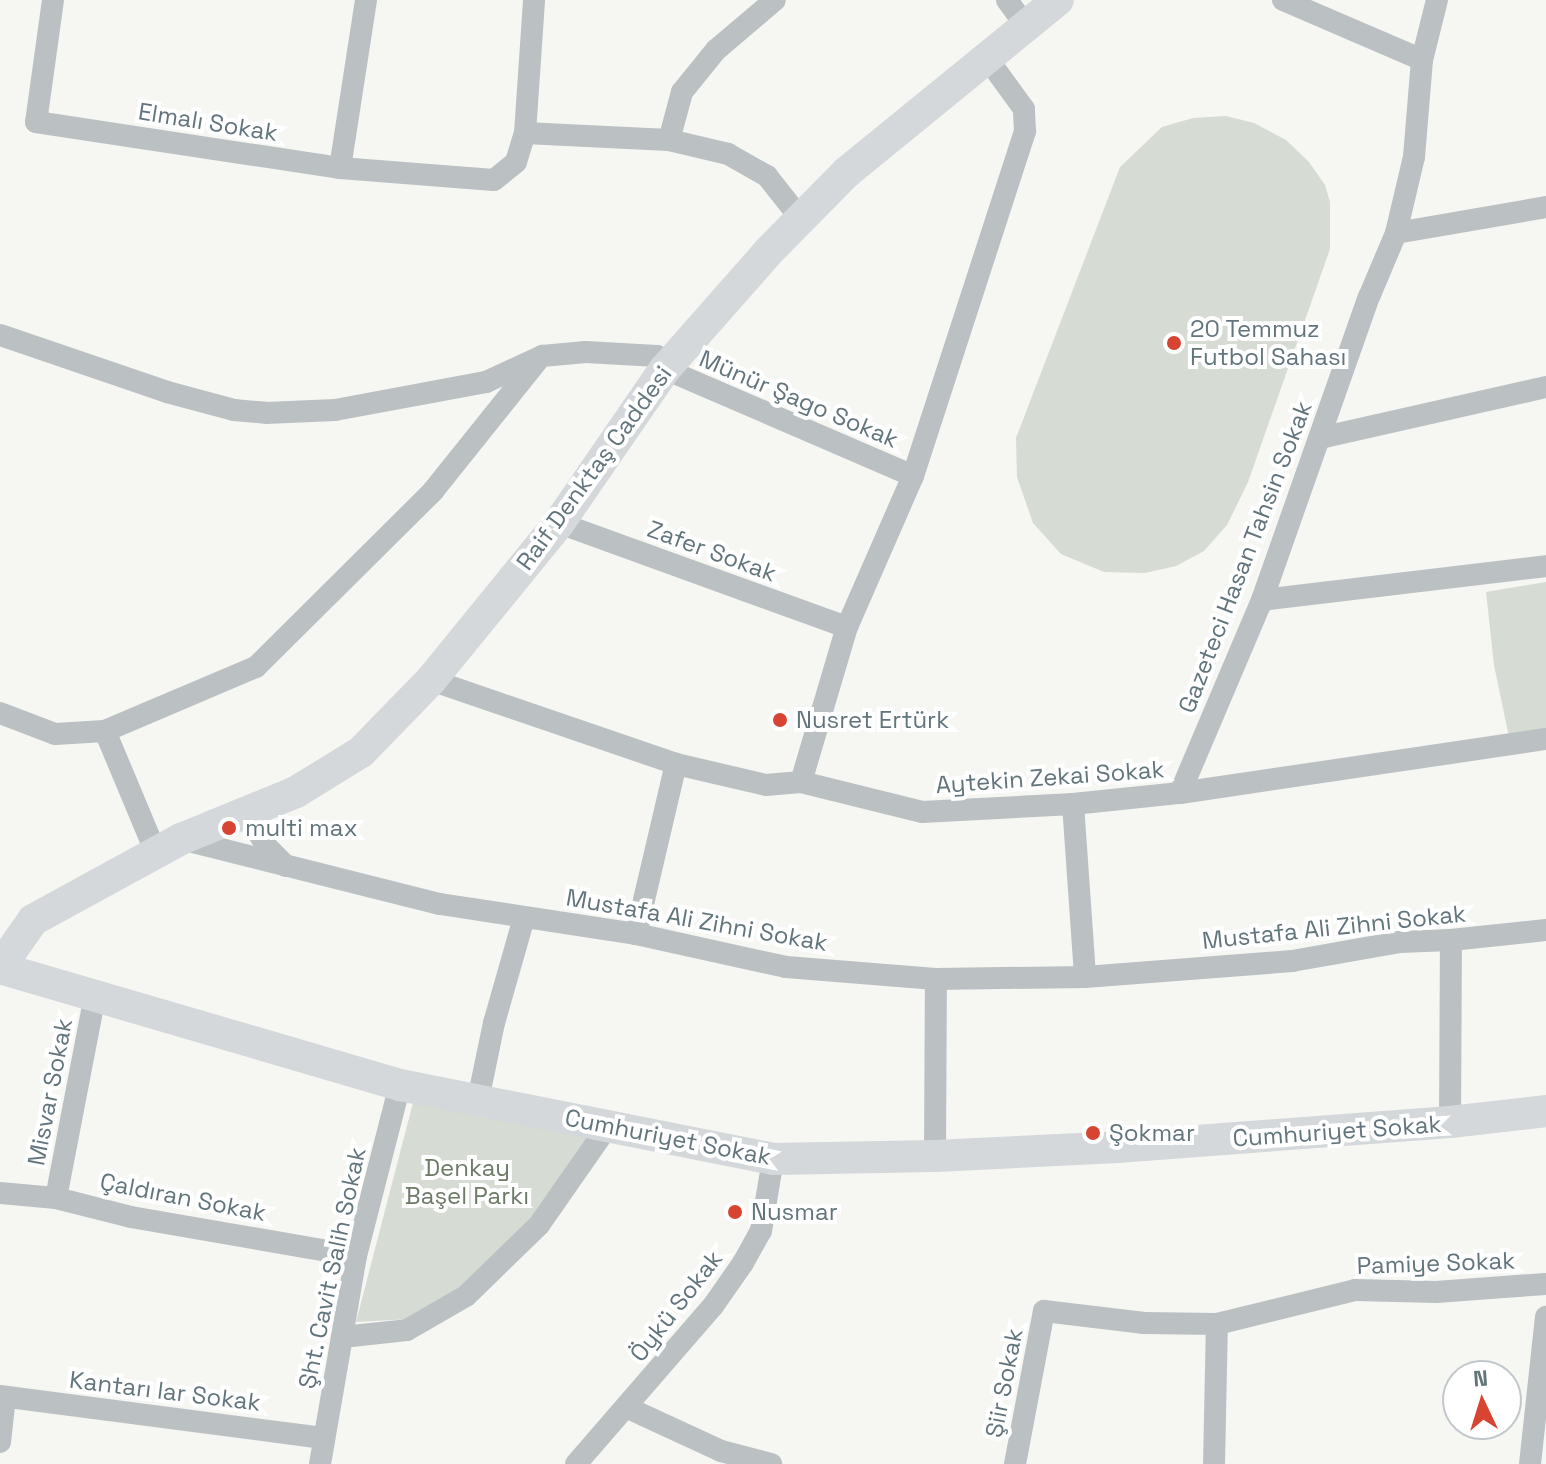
<!DOCTYPE html>
<html>
<head>
<meta charset="utf-8">
<style>
	body { margin:0 }
	#map { position:relative; width:1546px; height:1464px; overflow:hidden; background:#f6f6f3; font-family:"Space Grotesk",sans-serif }
	div>[style] { position:absolute }
	.green>* { inset:0; background:#d6dbd3 }
	.street>* { height:22px; margin:-11px; padding:0 11px; transform-origin:11px; border-radius:11px; background:#bbc1c3 }
	.secondary>* { height:32px; margin:-16px; padding:0 16px; transform-origin:16px; border-radius:16px; background:#d4d8da }
	.dots>* { width:22px; height:22px; translate:-50% -50%; box-sizing:border-box; border:4px solid #fff; border-radius:50% }
	span { translate:-50% -50%; white-space:nowrap; text-align:center; line-height:1.15; -webkit-text-stroke:8px #fff; paint-order:stroke }
	.street-label { font-size:24px; color:#63757c }
	.poi-label { font-size:24px; color:#63757c }
	.left { translate:0 -50%; text-align:left }
	.park-label { font-size:24px; color:#6c7a66 }
	.north { position:absolute; left:1442px; top:1360px; width:80px; height:80px; box-sizing:border-box; background:#fff; border:2px solid #c1c8cb; border-radius:50%; rotate:356deg; font-size:22px; font-weight:700; line-height:32px; text-align:center; color:#63757c }
	.north::after { content:''; display:block; margin:auto; width:28px; height:36px; background:#d74432; clip-path:polygon(50% 0,100% 100%,50% 72%,0 100%) }
</style>
</head>
<body>
<div id="map">
	<div class="green">
		<div style="clip-path:polygon(1226px 116px,1254px 123px,1286px 140px,1309px 162px,1325px 185px,1330px 202px,1330px 249px,1248px 482px,1227px 525px,1204px 551px,1176px 566px,1145px 573px,1104px 572px,1061px 554px,1033px 523px,1017px 477px,1016px 438px,1120px 167px,1162px 127px,1193px 118px)"></div>
		<div style="clip-path:polygon(1546px 582px,1546px 731px,1509px 737px,1494px 665px,1486px 592px)"></div>
		<div style="clip-path:polygon(414px 1099px,591px 1136px,540px 1210px,466px 1288px,411px 1319px,356px 1322px)"></div>
	</div>
	<div class="street">
		<div style="left:53px;top:0;width:123px;rotate:97.9deg"></div>
		<div style="left:36px;top:122px;width:307px;rotate:8.6deg"></div>
		<div style="left:340px;top:168px;width:154px;rotate:4.5deg"></div>
		<div style="left:494px;top:180px;width:28px;rotate:-39deg"></div>
		<div style="left:516px;top:162px;width:30px;rotate:-73deg"></div>
		<div style="left:525px;top:133px;width:133px;rotate:-86.1deg"></div>
		<div style="left:1007px;top:0;width:32px;rotate:54deg"></div>
		<div style="left:1283px;top:0;width:151px;rotate:23.3deg"></div>
		<div style="left:525px;top:133px;width:144px;rotate:2.8deg"></div>
		<div style="left:669px;top:140px;width:61px;rotate:13.3deg"></div>
		<div style="left:728px;top:154px;width:45px;rotate:29.4deg"></div>
		<div style="left:767px;top:176px;width:55px;rotate:51.7deg"></div>
		<div style="left:669px;top:140px;width:50px;rotate:-74.8deg"></div>
		<div style="left:682px;top:92px;width:54px;rotate:-51deg"></div>
		<div style="left:716px;top:50px;width:77px;rotate:-40.3deg"></div>
		<div style="left:340px;top:168px;width:170px;rotate:-81.2deg"></div>
		<div style="left:1396px;top:233px;width:152px;rotate:-9.8deg"></div>
		<div style="left:0;top:335px;width:176px;rotate:18.8deg"></div>
		<div style="left:167px;top:392px;width:69px;rotate:15deg"></div>
		<div style="left:234px;top:410px;width:32px;rotate:5deg"></div>
		<div style="left:266px;top:413px;width:69px;rotate:-2.5deg"></div>
		<div style="left:335px;top:410px;width:154px;rotate:-10.5deg"></div>
		<div style="left:486px;top:382px;width:62px;rotate:-24.9deg"></div>
		<div style="left:542px;top:356px;width:44px;rotate:-5.2deg"></div>
		<div style="left:586px;top:352px;width:71px;rotate:3.2deg"></div>
		<div style="left:657px;top:356px;width:15px;rotate:58deg"></div>
		<div style="left:665px;top:369px;width:270px;rotate:23.3deg"></div>
		<div style="left:1320px;top:438px;width:232px;rotate:-12.7deg"></div>
		<div style="left:559px;top:523px;width:306px;rotate:19.9deg"></div>
		<div style="left:1262px;top:600px;width:286px;rotate:-6.8deg"></div>
		<div style="left:431px;top:680px;width:259px;rotate:18.9deg"></div>
		<div style="left:676px;top:764px;width:92px;rotate:13.1deg"></div>
		<div style="left:766px;top:785px;width:35px;rotate:-5deg"></div>
		<div style="left:801px;top:782px;width:125px;rotate:13.9deg"></div>
		<div style="left:922px;top:812px;width:151px;rotate:-3deg"></div>
		<div style="left:1073px;top:804px;width:108px;rotate:-5.9deg"></div>
		<div style="left:1180px;top:793px;width:370px;rotate:-8.4deg"></div>
		<div style="left:0;top:713px;width:59px;rotate:20.9deg"></div>
		<div style="left:55px;top:734px;width:50px;rotate:-3.4deg"></div>
		<div style="left:105px;top:731px;width:132px;rotate:67.3deg"></div>
		<div style="left:105px;top:731px;width:164px;rotate:-23deg"></div>
		<div style="left:256px;top:667px;width:250px;rotate:-44.8deg"></div>
		<div style="left:433px;top:491px;width:168px;rotate:-51.3deg"></div>
		<div style="left:801px;top:782px;width:162px;rotate:-73.5deg"></div>
		<div style="left:847px;top:627px;width:165px;rotate:-66.4deg"></div>
		<div style="left:913px;top:476px;width:363px;rotate:-72deg"></div>
		<div style="left:1025px;top:131px;width:22px;rotate:-93deg"></div>
		<div style="left:1024px;top:109px;width:63px;rotate:-126deg"></div>
		<div style="left:1180px;top:793px;width:210px;rotate:-67deg"></div>
		<div style="left:1262px;top:600px;width:321px;rotate:-70.6deg"></div>
		<div style="left:1369px;top:297px;width:69px;rotate:-67.1deg"></div>
		<div style="left:1396px;top:233px;width:78px;rotate:-76.7deg"></div>
		<div style="left:1414px;top:157px;width:97px;rotate:-85.3deg"></div>
		<div style="left:1422px;top:60px;width:62px;rotate:-76deg"></div>
		<div style="left:1073px;top:804px;width:173px;rotate:86deg"></div>
		<div style="left:251px;top:810px;width:20px;rotate:75deg"></div>
		<div style="left:256px;top:829px;width:21px;rotate:59deg"></div>
		<div style="left:267px;top:847px;width:27px;rotate:45deg"></div>
		<div style="left:181px;top:839px;width:267px;rotate:14.1deg"></div>
		<div style="left:440px;top:904px;width:198px;rotate:8.7deg"></div>
		<div style="left:636px;top:934px;width:154px;rotate:12.4deg"></div>
		<div style="left:786px;top:967px;width:150px;rotate:4.6deg"></div>
		<div style="left:936px;top:979px;width:149px;rotate:-0.8deg"></div>
		<div style="left:1085px;top:977px;width:208px;rotate:-4.4deg"></div>
		<div style="left:1292px;top:961px;width:110px;rotate:-10deg"></div>
		<div style="left:1400px;top:942px;width:51px;rotate:-2.2deg"></div>
		<div style="left:1451px;top:940px;width:96px;rotate:-6deg"></div>
		<div style="left:636px;top:934px;width:175px;rotate:-76.8deg"></div>
		<div style="left:478px;top:1100px;width:79px;rotate:-78.3deg"></div>
		<div style="left:494px;top:1023px;width:109px;rotate:-74.1deg"></div>
		<div style="left:1450px;top:1122px;width:182px;rotate:-89.7deg"></div>
		<div style="left:935px;top:1156px;width:177px;rotate:-89.7deg"></div>
		<div style="left:0;top:1193px;width:56px;rotate:5.1deg"></div>
		<div style="left:56px;top:1198px;width:77px;rotate:14.2deg"></div>
		<div style="left:131px;top:1217px;width:228px;rotate:9.8deg"></div>
		<div style="left:56px;top:1198px;width:207px;rotate:-79.1deg"></div>
		<div style="left:342px;top:1337px;width:65px;rotate:-6.1deg"></div>
		<div style="left:407px;top:1330px;width:68px;rotate:-30deg"></div>
		<div style="left:466px;top:1296px;width:102px;rotate:-44.2deg"></div>
		<div style="left:539px;top:1225px;width:121px;rotate:-55.1deg"></div>
		<div style="left:0;top:1396px;width:326px;rotate:7.4deg"></div>
		<div style="left:628px;top:1408px;width:102px;rotate:24.8deg"></div>
		<div style="left:721px;top:1451px;width:52px;rotate:14.6deg"></div>
		<div style="left:0;top:1442px;width:45px;rotate:-83.7deg"></div>
		<div style="left:320px;top:1464px;width:211px;rotate:-80.2deg"></div>
		<div style="left:356px;top:1256px;width:177px;rotate:-75.6deg"></div>
		<div style="left:576px;top:1464px;width:209px;rotate:-49.1deg"></div>
		<div style="left:713px;top:1306px;width:52px;rotate:-55.1deg"></div>
		<div style="left:743px;top:1263px;width:37px;rotate:-61deg"></div>
		<div style="left:761px;top:1231px;width:73px;rotate:-80.5deg"></div>
		<div style="left:1015px;top:1464px;width:156px;rotate:-79.3deg"></div>
		<div style="left:1044px;top:1311px;width:101px;rotate:6.8deg"></div>
		<div style="left:1144px;top:1323px;width:73px;rotate:0.8deg"></div>
		<div style="left:1217px;top:1324px;width:142px;rotate:-13.8deg"></div>
		<div style="left:1355px;top:1290px;width:81px;rotate:1.4deg"></div>
		<div style="left:1436px;top:1292px;width:110px;rotate:-4.2deg"></div>
		<div style="left:1214px;top:1464px;width:140px;rotate:-88.8deg"></div>
		<div style="left:1530px;top:1464px;width:148px;rotate:-83.8deg"></div>
	</div>
	<div class="secondary">
		<div style="left:0;top:967px;width:57px;rotate:-54.9deg"></div>
		<div style="left:33px;top:920px;width:169px;rotate:-28.7deg"></div>
		<div style="left:181px;top:839px;width:124px;rotate:-22.2deg"></div>
		<div style="left:296px;top:792px;width:76px;rotate:-31.6deg"></div>
		<div style="left:361px;top:752px;width:100px;rotate:-45.8deg"></div>
		<div style="left:431px;top:680px;width:203px;rotate:-50.8deg"></div>
		<div style="left:559px;top:523px;width:187px;rotate:-55.5deg"></div>
		<div style="left:665px;top:369px;width:156px;rotate:-48.6deg"></div>
		<div style="left:768px;top:252px;width:112px;rotate:-45.4deg"></div>
		<div style="left:847px;top:172px;width:272px;rotate:-39.2deg"></div>
		<div style="left:0;top:968px;width:417px;rotate:16.3deg"></div>
		<div style="left:400px;top:1085px;width:380px;rotate:11.2deg"></div>
		<div style="left:773px;top:1159px;width:162px;rotate:-1.1deg"></div>
		<div style="left:935px;top:1156px;width:182px;rotate:-2.8deg"></div>
		<div style="left:1117px;top:1147px;width:334px;rotate:-4.3deg"></div>
		<div style="left:1450px;top:1122px;width:97px;rotate:-6.5deg"></div>
	</div>
	<div class="dots">
		<div style="left:1174px;top:343px;background:#d74432"></div>
		<div style="left:780px;top:720px;background:#d74432"></div>
		<div style="left:229px;top:828px;background:#d74432"></div>
		<div style="left:1093px;top:1133px;background:#d74432"></div>
		<div style="left:735px;top:1212px;background:#d74432"></div>
	</div>
	<div class="street-label">
		<span style="left:208px;top:122px;rotate:9deg">Elmalı Sokak</span>
		<span style="left:799px;top:399px;rotate:23deg">Münür Şago Sokak</span>
		<span style="left:594px;top:468px;rotate:-54deg">Raif Denktaş Caddesi</span>
		<span style="left:712px;top:551px;rotate:20deg">Zafer Sokak</span>
		<span style="left:1245px;top:557px;rotate:-69deg">Gazeteci Hasan Tahsin Sokak</span>
		<span style="left:1050px;top:777px;rotate:-4deg">Aytekin Zekai Sokak</span>
		<span style="left:697px;top:920px;rotate:10deg">Mustafa Ali Zihni Sokak</span>
		<span style="left:1334px;top:927px;rotate:-6deg">Mustafa Ali Zihni Sokak</span>
		<span style="left:50px;top:1092px;rotate:-79deg">Misvar Sokak</span>
		<span style="left:1337px;top:1131px;rotate:-4deg">Cumhuriyet Sokak</span>
		<span style="left:668px;top:1137px;rotate:11deg">Cumhuriyet Sokak</span>
		<span style="left:183px;top:1197px;rotate:11deg">Çaldıran Sokak</span>
		<span style="left:1436px;top:1263px;rotate:-2deg">Pamiye Sokak</span>
		<span style="left:332px;top:1268px;rotate:-78deg">Şht. Cavit Salih Sokak</span>
		<span style="left:676px;top:1306px;rotate:-52deg">Öykü Sokak</span>
		<span style="left:1004px;top:1383px;rotate:-79deg">Şiir Sokak</span>
		<span style="left:165px;top:1391px;rotate:7deg">Kantarı lar Sokak</span>
	</div>
	<div class="poi-label">
		<span class="left" style="left:1190px;top:343px">20 Temmuz<br>Futbol Sahası</span>
		<span class="left" style="left:796px;top:720px">Nusret Ertürk</span>
		<span class="left" style="left:245px;top:828px">multi max</span>
		<span class="left" style="left:1109px;top:1133px">Şokmar</span>
		<span class="left" style="left:751px;top:1212px">Nusmar</span>
	</div>
	<div class="park-label">
		<span style="left:467px;top:1182px">Denkay<br>Başel Parkı</span>
	</div>
	<div class="north">N</div>
</div>
</body>
</html>
